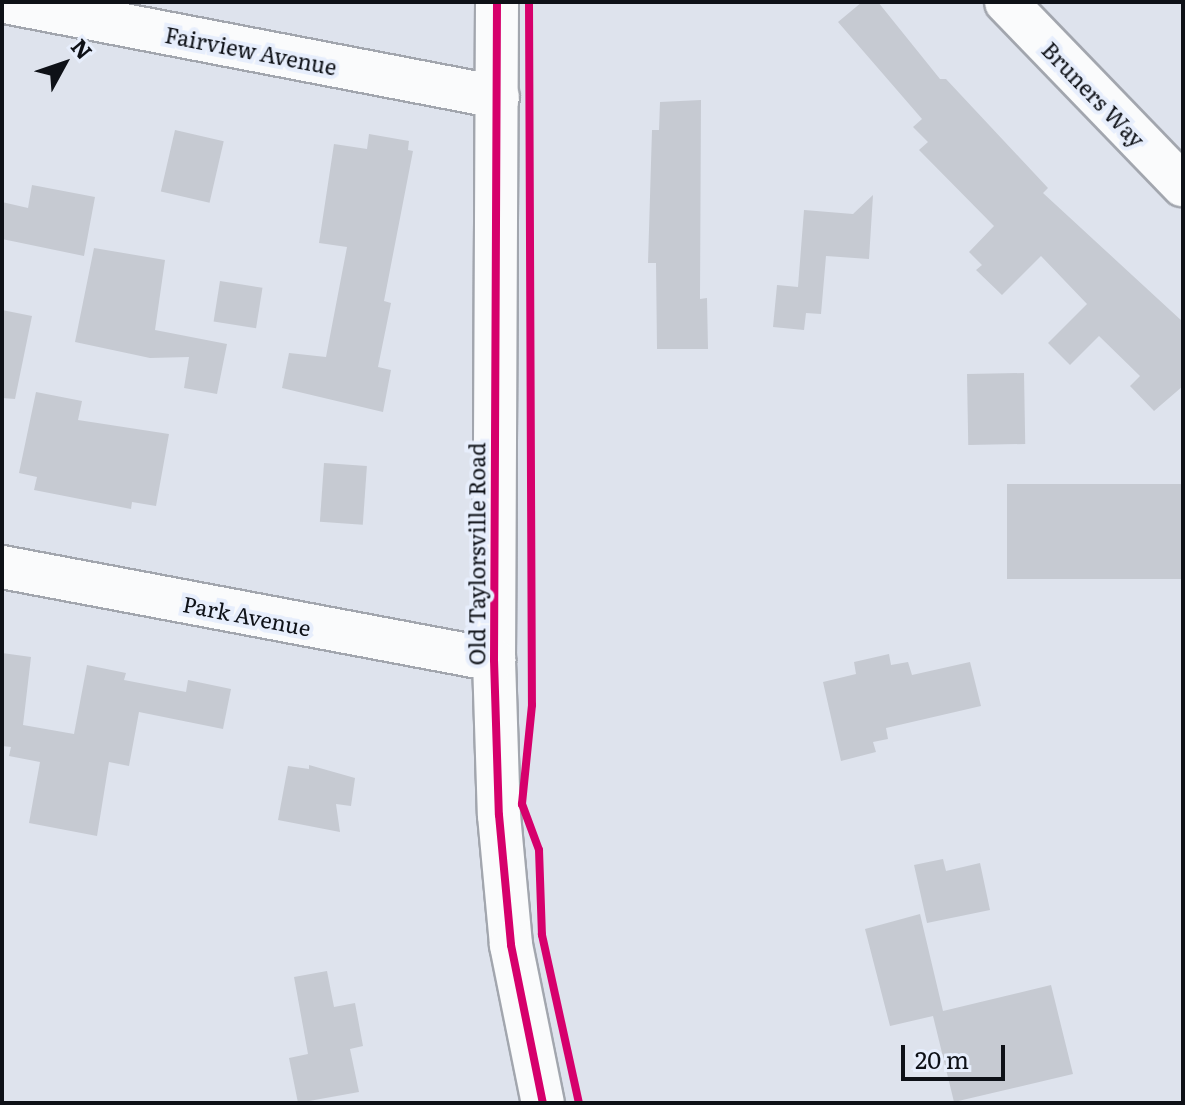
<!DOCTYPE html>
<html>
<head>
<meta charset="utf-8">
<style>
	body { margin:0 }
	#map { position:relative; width:1185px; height:1105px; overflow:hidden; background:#dee3ed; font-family:Literata,serif }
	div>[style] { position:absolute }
	.building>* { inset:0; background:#c6cad2; transform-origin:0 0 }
	.roads { filter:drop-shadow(2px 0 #a2a6ae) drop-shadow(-2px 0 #a2a6ae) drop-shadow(0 2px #a2a6ae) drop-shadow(0 -2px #a2a6ae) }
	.minor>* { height:42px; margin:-21px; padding:0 21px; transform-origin:21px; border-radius:21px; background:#fafbfc }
	.cycleway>* { height:8px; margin:-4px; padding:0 4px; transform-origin:4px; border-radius:4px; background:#d6006c }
	span { translate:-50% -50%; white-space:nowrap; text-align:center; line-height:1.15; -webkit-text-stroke:8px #e7eefc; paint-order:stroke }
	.street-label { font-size:22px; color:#0e1117 }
	.frame { position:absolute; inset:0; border:4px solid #0e1117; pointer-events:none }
	.north { position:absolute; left:24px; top:24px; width:80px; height:80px; -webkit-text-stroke:6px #e7eefc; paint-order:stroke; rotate:50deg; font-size:22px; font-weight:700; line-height:32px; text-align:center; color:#0e1117 }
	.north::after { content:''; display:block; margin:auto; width:28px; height:36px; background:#0e1117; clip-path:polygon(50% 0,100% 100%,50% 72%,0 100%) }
	.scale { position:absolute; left:901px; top:1045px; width:104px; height:36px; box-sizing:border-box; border:4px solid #0e1117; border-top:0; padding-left:10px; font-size:24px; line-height:28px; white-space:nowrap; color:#0e1117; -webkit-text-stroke:6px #e7eefc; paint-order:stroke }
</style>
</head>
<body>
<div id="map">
	<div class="building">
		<div style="clip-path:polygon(862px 2px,878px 2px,940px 79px,946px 79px,1048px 188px,1043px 193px,1183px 322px,1183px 386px,1154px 411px,1130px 386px,1140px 376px,1099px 336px,1070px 365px,1048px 343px,1087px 304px,1041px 256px,1002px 295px,976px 270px,982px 265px,969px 252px,994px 226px,919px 150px,928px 142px,913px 127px,922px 119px,838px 22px)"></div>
		<div style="clip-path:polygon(701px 100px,700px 299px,707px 298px,708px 349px,657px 349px,656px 263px,648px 263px,652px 130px,659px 130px,660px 102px)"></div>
		<div style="left:175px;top:130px;width:50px;height:63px;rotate:13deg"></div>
		<div style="clip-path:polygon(369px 134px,409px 141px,408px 150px,413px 151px,384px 301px,391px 303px,378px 367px,391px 370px,383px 412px,282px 388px,289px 353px,326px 357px,347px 247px,319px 243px,334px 144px,367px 149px)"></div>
		<div style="clip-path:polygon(32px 185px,95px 197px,84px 256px,2px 239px,2px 202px,28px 208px)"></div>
		<div style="clip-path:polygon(873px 195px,869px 259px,826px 256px,821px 314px,806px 313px,804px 330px,773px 327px,777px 285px,798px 287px,804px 210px,853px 214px)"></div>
		<div style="clip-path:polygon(94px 248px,165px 260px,155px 330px,227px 344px,217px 394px,184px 388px,189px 357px,150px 358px,75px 342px)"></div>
		<div style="left:220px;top:281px;width:43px;height:41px;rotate:9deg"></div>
		<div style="clip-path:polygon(2px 310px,32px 316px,15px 399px,2px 398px)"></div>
		<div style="left:1024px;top:373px;width:71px;height:57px;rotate:89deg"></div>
		<div style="clip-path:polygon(36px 392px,82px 401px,78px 420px,169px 434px,156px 506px,132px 502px,131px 509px,34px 490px,37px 477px,19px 473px)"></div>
		<div style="left:324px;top:463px;width:43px;height:59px;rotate:4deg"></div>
		<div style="left:1183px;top:484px;width:95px;height:176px;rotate:90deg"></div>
		<div style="clip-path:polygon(2px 653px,31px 657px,23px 725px,74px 734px,87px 665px,126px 673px,124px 680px,186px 692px,188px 680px,231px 689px,223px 729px,139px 712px,129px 766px,109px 762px,97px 836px,29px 823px,40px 762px,9px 756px,11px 747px,2px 746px)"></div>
		<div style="clip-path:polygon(889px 654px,891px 665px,908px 662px,912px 675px,970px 662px,981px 706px,886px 728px,888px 739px,873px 742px,876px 752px,841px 761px,823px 682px,856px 674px,854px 662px)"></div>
		<div style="clip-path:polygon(309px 765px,355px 778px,351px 806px,336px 804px,340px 832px,278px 820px,288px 766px,309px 769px)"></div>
		<div style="clip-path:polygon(943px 859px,946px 871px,980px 863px,990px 910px,927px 923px,914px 865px)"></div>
		<div style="clip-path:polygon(920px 914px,943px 1011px,1051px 985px,1073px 1074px,954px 1102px,933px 1016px,890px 1026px,865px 929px)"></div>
		<div style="clip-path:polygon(327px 971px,334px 1007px,355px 1003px,363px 1046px,350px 1049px,359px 1092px,298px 1103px,289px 1058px,308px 1054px,294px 977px)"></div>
	</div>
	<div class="roads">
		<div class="minor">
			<div style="left:5px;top:2px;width:502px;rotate:10.91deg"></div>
			<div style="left:497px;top:2px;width:658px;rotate:90.26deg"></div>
			<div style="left:494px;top:660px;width:155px;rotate:88.2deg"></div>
			<div style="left:499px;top:815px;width:131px;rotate:84.7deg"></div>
			<div style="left:511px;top:945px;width:161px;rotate:78.6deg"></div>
			<div style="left:1006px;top:2px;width:255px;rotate:46deg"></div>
			<div style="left:2px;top:567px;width:501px;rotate:10.7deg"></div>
		</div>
	</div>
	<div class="cycleway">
		<div style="left:497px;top:2px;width:658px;rotate:90.26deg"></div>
		<div style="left:494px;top:660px;width:155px;rotate:88.2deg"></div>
		<div style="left:499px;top:815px;width:131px;rotate:84.7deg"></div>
		<div style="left:511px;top:945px;width:161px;rotate:78.6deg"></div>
		<div style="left:529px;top:2px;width:703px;rotate:89.76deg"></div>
		<div style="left:532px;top:705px;width:100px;rotate:95.8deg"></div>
		<div style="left:522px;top:804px;width:49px;rotate:69.7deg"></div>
		<div style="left:539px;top:850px;width:85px;rotate:88deg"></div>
		<div style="left:542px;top:935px;width:172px;rotate:77.6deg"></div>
	</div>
	<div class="street-label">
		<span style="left:251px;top:50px;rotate:11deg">Fairview Avenue</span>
		<span style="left:1094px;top:94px;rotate:46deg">Bruners Way</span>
		<span style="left:476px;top:554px;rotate:-90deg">Old Taylorsville Road</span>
		<span style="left:247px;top:615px;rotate:11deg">Park Avenue</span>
	</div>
	<div class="frame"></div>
	<div class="north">N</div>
	<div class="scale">20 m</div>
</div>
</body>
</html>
